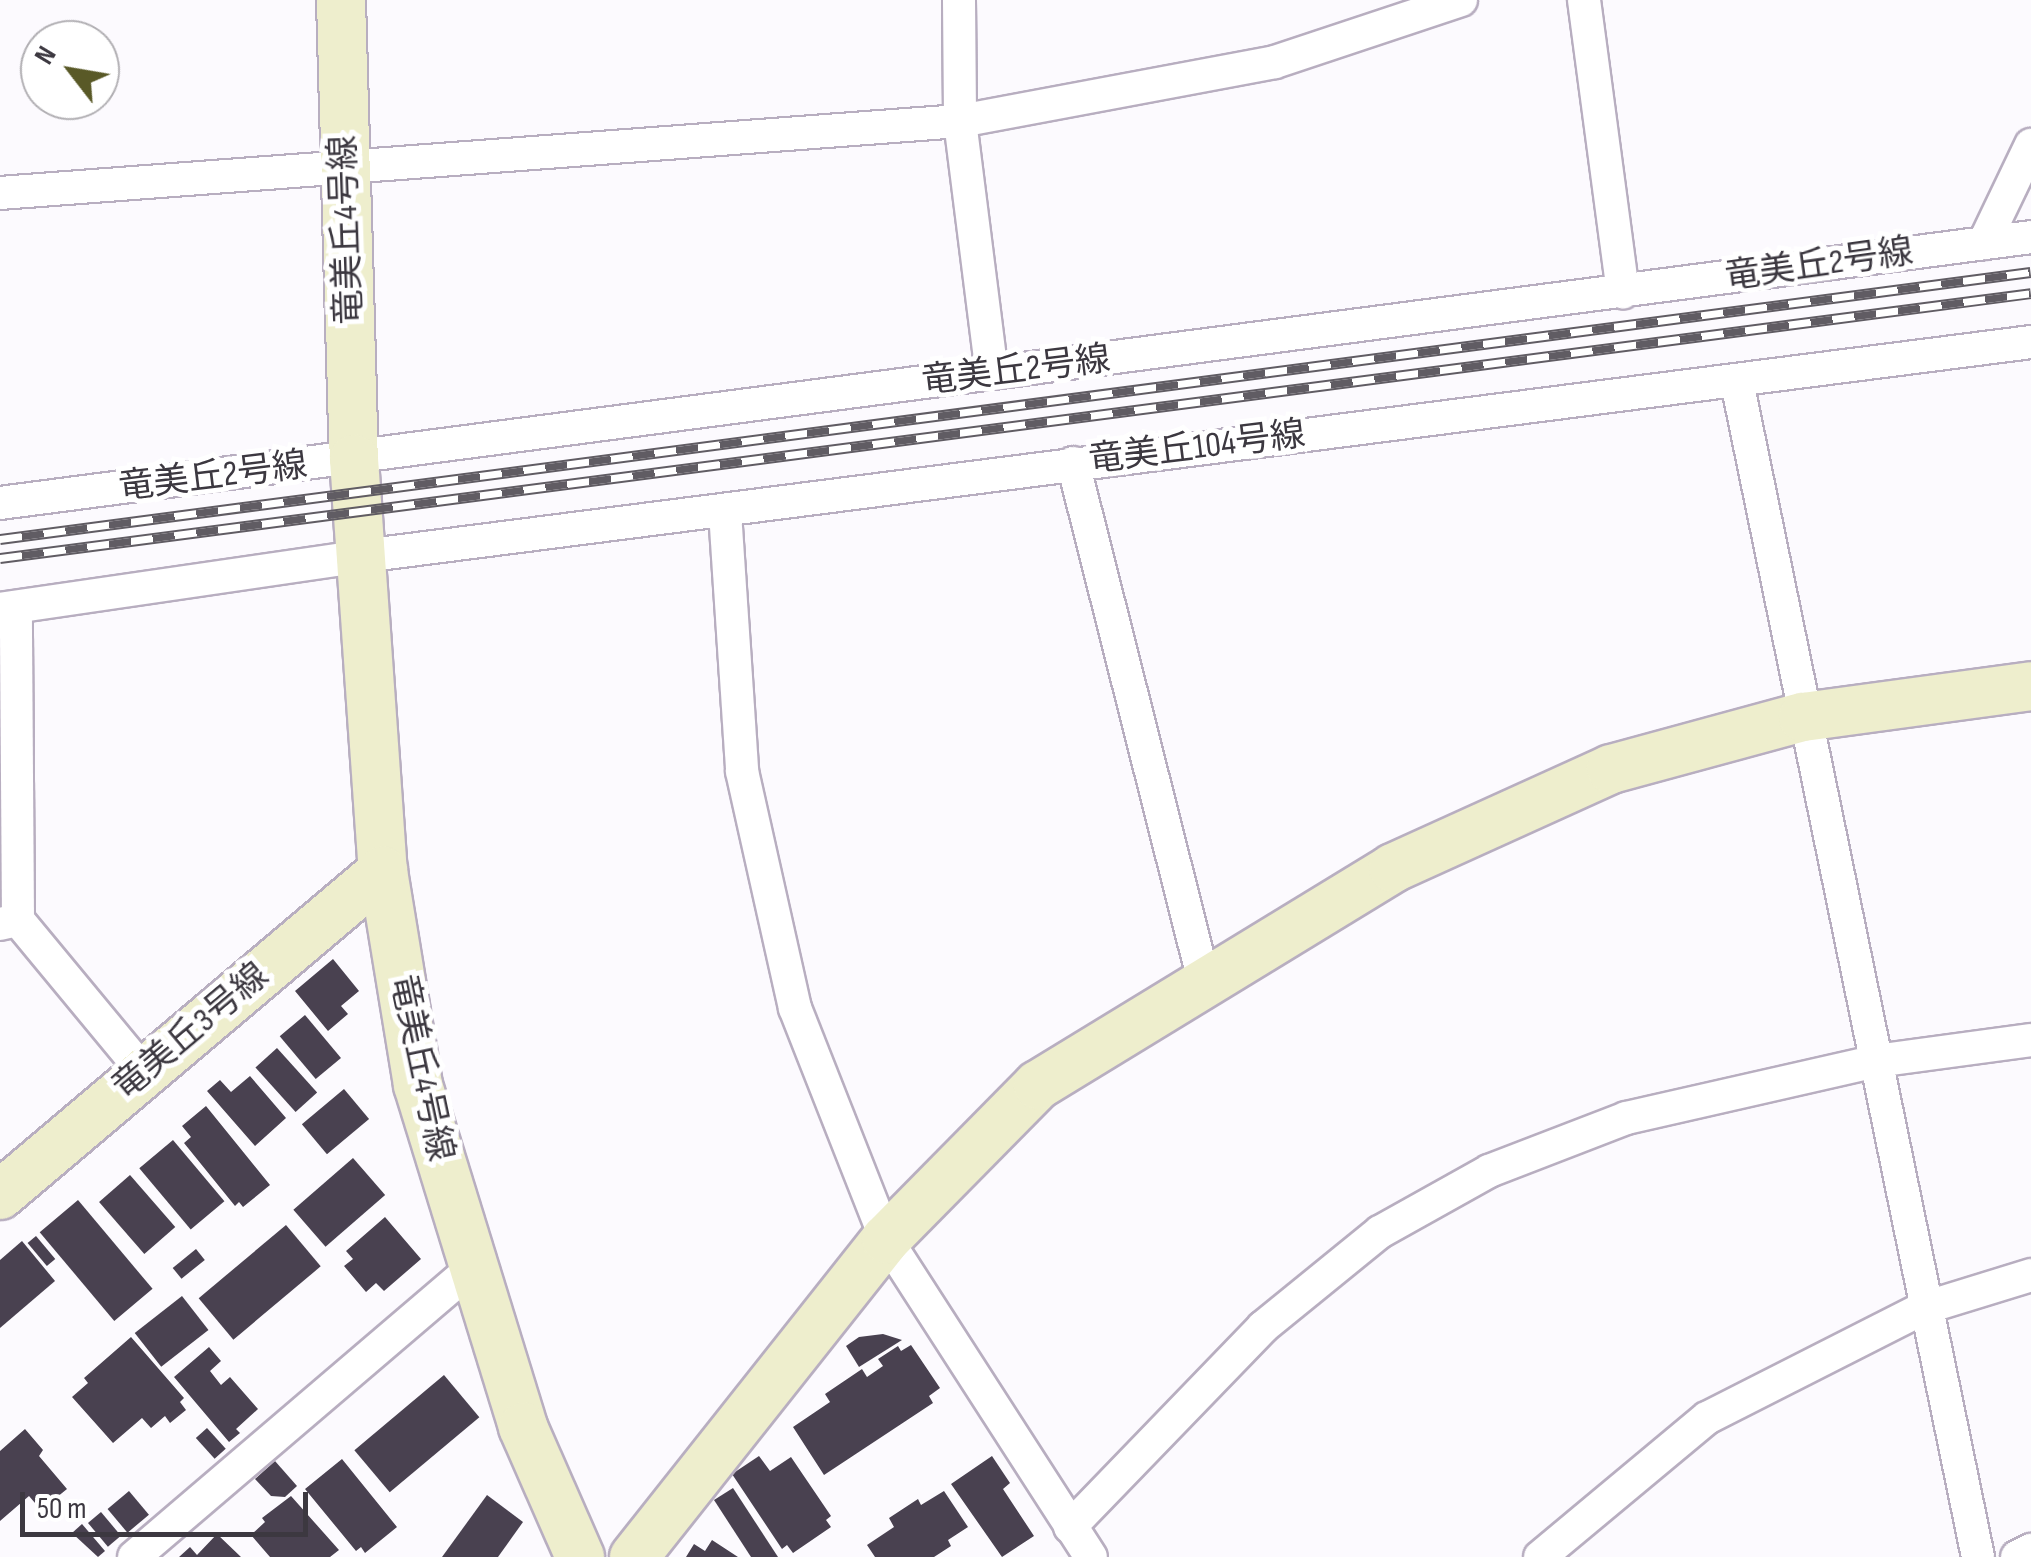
<!DOCTYPE html>
<html>
<head>
<meta charset="utf-8">
<style>
	body { margin:0 }
	#map { position:relative; width:2031px; height:1557px; overflow:hidden; background:#fcfafe; font-family:"Sofia Sans Condensed","Noto Sans JP",sans-serif }
	div>[style] { position:absolute }
	.building>* { inset:0; background:#494150; transform-origin:0 0 }
	.roads { filter:drop-shadow(2px 0 #b8aec0) drop-shadow(-2px 0 #b8aec0) drop-shadow(0 2px #b8aec0) drop-shadow(0 -2px #b8aec0) }
	.street>* { height:32px; margin:-16px; padding:0 16px; transform-origin:16px; border-radius:16px; background:#fff }
	.secondary>* { height:48px; margin:-24px; padding:0 24px; transform-origin:24px; border-radius:24px; background:#eeeecd }
	.rail>* { height:11px; margin-top:-5.5px; transform-origin:0; background:repeating-linear-gradient(90deg,#fff 0 22px,#605c63 0 44px); box-sizing:border-box; border-block:2px solid #605c63 }
	span { translate:-50% -50%; white-space:nowrap; text-align:center; line-height:1.15; -webkit-text-stroke:10px #fff; paint-order:stroke }
	.street-label { font-size:35px; color:#3c3840 }
	.north { position:absolute; left:20px; top:20px; width:100px; height:100px; box-sizing:border-box; background:#fff; border:2px solid #b1afb3; border-radius:50%; rotate:301deg; font-size:28px; font-weight:700; line-height:40px; text-align:center; color:#3c3840 }
	.north::after { content:''; display:block; margin:auto; width:35px; height:45px; background:#595927; clip-path:polygon(50% 0,100% 100%,50% 72%,0 100%) }
	.scale { position:absolute; left:20px; top:1492px; width:288px; height:45px; box-sizing:border-box; border:5px solid #3c3840; border-top:0; padding-left:12px; font-size:30px; line-height:35px; white-space:nowrap; color:#3c3840; -webkit-text-stroke:8px #fff; paint-order:stroke }
</style>
</head>
<body>
<div id="map">
	<div class="building">
		<div style="clip-path:polygon(333px 959px,359px 991px,341px 1006px,348px 1014px,328px 1031px,295px 991px)"></div>
		<div style="left:305px;top:1015px;width:56px;height:33px;rotate:50deg"></div>
		<div style="left:277px;top:1048px;width:60px;height:29px;rotate:48deg"></div>
		<div style="clip-path:polygon(250px 1076px,286px 1118px,255px 1146px,207px 1091px,220px 1080px,231px 1092px)"></div>
		<div style="left:344px;top:1089px;width:39px;height:55px;rotate:50deg"></div>
		<div style="clip-path:polygon(206px 1106px,270px 1185px,243px 1207px,239px 1202px,235px 1206px,184px 1143px,191px 1137px,182px 1126px)"></div>
		<div style="left:173px;top:1140px;width:80px;height:44px;rotate:50deg"></div>
		<div style="left:353px;top:1158px;width:49px;height:79px;rotate:49deg"></div>
		<div style="left:130px;top:1175px;width:69px;height:41px;rotate:49deg"></div>
		<div style="left:78px;top:1200px;width:116px;height:50px;rotate:50deg"></div>
		<div style="clip-path:polygon(385px 1217px,421px 1259px,384px 1291px,376px 1283px,366px 1292px,344px 1266px,353px 1259px,346px 1251px)"></div>
		<div style="left:286px;top:1225px;width:54px;height:114px;rotate:50deg"></div>
		<div style="left:36px;top:1236px;width:30px;height:11px;rotate:50deg"></div>
		<div style="clip-path:polygon(22px 1241px,55px 1281px,0 1328px,0 1260px)"></div>
		<div style="left:196px;top:1249px;width:14px;height:30px;rotate:51deg"></div>
		<div style="left:182px;top:1296px;width:43px;height:60px;rotate:52deg"></div>
		<div style="clip-path:polygon(883px 1334px,902px 1340px,859px 1367px,846px 1346px,859px 1337px)"></div>
		<div style="clip-path:polygon(131px 1337px,184px 1398px,180px 1402px,186px 1410px,170px 1423px,165px 1416px,151px 1428px,142px 1418px,113px 1443px,72px 1397px,88px 1383px,84px 1378px)"></div>
		<div style="clip-path:polygon(911px 1345px,940px 1388px,929px 1396px,933px 1403px,824px 1475px,793px 1427px,830px 1402px,825px 1394px,862px 1369px,867px 1377px,883px 1366px,878px 1359px,898px 1346px,901px 1351px)"></div>
		<div style="clip-path:polygon(209px 1347px,221px 1361px,210px 1371px,221px 1385px,230px 1377px,258px 1409px,236px 1429px,240px 1433px,229px 1442px,174px 1377px)"></div>
		<div style="left:444px;top:1375px;width:55px;height:117px;rotate:50deg"></div>
		<div style="left:207px;top:1428px;width:28px;height:15px;rotate:48deg"></div>
		<div style="clip-path:polygon(25px 1429px,43px 1450px,39px 1456px,67px 1489px,41px 1510px,29px 1496px,0 1521px,0 1451px)"></div>
		<div style="clip-path:polygon(759px 1456px,770px 1471px,791px 1457px,831px 1516px,826px 1520px,831px 1527px,793px 1553px,787px 1545px,782px 1549px,732px 1474px)"></div>
		<div style="clip-path:polygon(992px 1456px,1010px 1483px,1003px 1489px,1034px 1536px,1002px 1557px,951px 1484px)"></div>
		<div style="clip-path:polygon(342px 1459px,397px 1527px,365px 1553px,361px 1547px,356px 1551px,305px 1489px)"></div>
		<div style="clip-path:polygon(275px 1461px,297px 1486px,285px 1497px,271px 1496px,255px 1479px)"></div>
		<div style="clip-path:polygon(733px 1488px,778px 1557px,751px 1557px,714px 1500px)"></div>
		<div style="left:129px;top:1491px;width:31px;height:28px;rotate:50deg"></div>
		<div style="clip-path:polygon(944px 1491px,968px 1527px,948px 1540px,951px 1546px,934px 1557px,875px 1557px,867px 1545px,894px 1527px,889px 1518px,918px 1499px,921px 1505px)"></div>
		<div style="clip-path:polygon(487px 1495px,523px 1522px,498px 1557px,442px 1557px)"></div>
		<div style="clip-path:polygon(291px 1496px,339px 1550px,330px 1557px,270px 1557px,251px 1535px,265px 1522px,262px 1518px)"></div>
		<div style="left:101px;top:1512px;width:31px;height:17px;rotate:50deg"></div>
		<div style="clip-path:polygon(82px 1524px,105px 1551px,98px 1557px,72px 1533px)"></div>
		<div style="clip-path:polygon(217px 1534px,241px 1557px,179px 1557px,190px 1547px,197px 1555px)"></div>
		<div style="clip-path:polygon(712px 1540px,738px 1557px,686px 1557px,694px 1544px,705px 1551px)"></div>
	</div>
	<div class="roads">
		<div class="street">
			<div style="left:959px;top:0;width:121px;rotate:89.5deg"></div>
			<div style="left:960px;top:121px;width:254px;rotate:82.8deg"></div>
			<div style="left:1584px;top:0;width:295px;rotate:82.4deg"></div>
			<div style="left:0;top:193px;width:963px;rotate:-4.29deg"></div>
			<div style="left:960px;top:121px;width:320px;rotate:-10.6deg"></div>
			<div style="left:1275px;top:62px;width:196px;rotate:-18.4deg"></div>
			<div style="left:1984px;top:243px;width:109px;rotate:-64.4deg"></div>
			<div style="left:1737px;top:382px;width:1199px;rotate:78.41deg"></div>
			<div style="left:1073px;top:463px;width:538px;rotate:75.81deg"></div>
			<div style="left:0;top:503px;width:2048px;rotate:-7.46deg"></div>
			<div style="left:725px;top:512px;width:260px;rotate:86.2deg"></div>
			<div style="left:742px;top:771px;width:243px;rotate:77.4deg"></div>
			<div style="left:795px;top:1008px;width:248px;rotate:68.5deg"></div>
			<div style="left:886px;top:1239px;width:378px;rotate:57.2deg"></div>
			<div style="left:0;top:609px;width:367px;rotate:-8.3deg"></div>
			<div style="left:363px;top:556px;width:1682px;rotate:-7.31deg"></div>
			<div style="left:18px;top:920px;width:196px;rotate:50.4deg"></div>
			<div style="left:0;top:924px;width:18px;rotate:-13deg"></div>
			<div style="left:18px;top:920px;width:313px;rotate:-90.4deg"></div>
			<div style="left:1070px;top:1527px;width:278px;rotate:-46deg"></div>
			<div style="left:1263px;top:1327px;width:151px;rotate:-39.1deg"></div>
			<div style="left:1380px;top:1232px;width:125px;rotate:-29.2deg"></div>
			<div style="left:1489px;top:1171px;width:147px;rotate:-21.1deg"></div>
			<div style="left:1626px;top:1118px;width:256px;rotate:-12.8deg"></div>
			<div style="left:1876px;top:1061px;width:156px;rotate:-7.7deg"></div>
			<div style="left:134px;top:1557px;width:445px;rotate:-40.5deg"></div>
			<div style="left:1540px;top:1557px;width:217px;rotate:-39.8deg"></div>
			<div style="left:1707px;top:1418px;width:243px;rotate:-26.9deg"></div>
			<div style="left:1924px;top:1308px;width:112px;rotate:-17.1deg"></div>
			<div style="left:2017px;top:1557px;width:16px;rotate:-27deg"></div>
		</div>
		<div class="secondary">
			<div style="left:341px;top:0;width:459px;rotate:88.4deg"></div>
			<div style="left:354px;top:459px;width:413px;rotate:86deg"></div>
			<div style="left:383px;top:871px;width:217px;rotate:80.7deg"></div>
			<div style="left:418px;top:1085px;width:358px;rotate:72.9deg"></div>
			<div style="left:523px;top:1427px;width:142px;rotate:66.3deg"></div>
			<div style="left:0;top:1195px;width:502px;rotate:-40.23deg"></div>
			<div style="left:634px;top:1557px;width:406px;rotate:-51.6deg"></div>
			<div style="left:886px;top:1239px;width:216px;rotate:-45.4deg"></div>
			<div style="left:1038px;top:1085px;width:416px;rotate:-31.4deg"></div>
			<div style="left:1393px;top:868px;width:239px;rotate:-24.4deg"></div>
			<div style="left:1611px;top:769px;width:199px;rotate:-15.2deg"></div>
			<div style="left:1803px;top:717px;width:230px;rotate:-7.7deg"></div>
		</div>
	</div>
	<div class="rail">
		<div style="left:0;top:539px;width:2048px;rotate:-7.49deg"></div>
		<div style="left:0;top:558px;width:2048px;rotate:-7.43deg"></div>
	</div>
	<div class="street-label">
		<span style="left:347px;top:230px;rotate:-92deg">竜美丘4号線</span>
		<span style="left:1819px;top:265px;rotate:-8deg">竜美丘2号線</span>
		<span style="left:1016px;top:371px;rotate:-7deg">竜美丘2号線</span>
		<span style="left:1197px;top:448px;rotate:-7deg">竜美丘104号線</span>
		<span style="left:213px;top:477px;rotate:-7deg">竜美丘2号線</span>
		<span style="left:191px;top:1032px;rotate:-40deg">竜美丘3号線</span>
		<span style="left:421px;top:1068px;rotate:78deg">竜美丘4号線</span>
	</div>
	<div class="north">N</div>
	<div class="scale">50 m</div>
</div>
</body>
</html>
